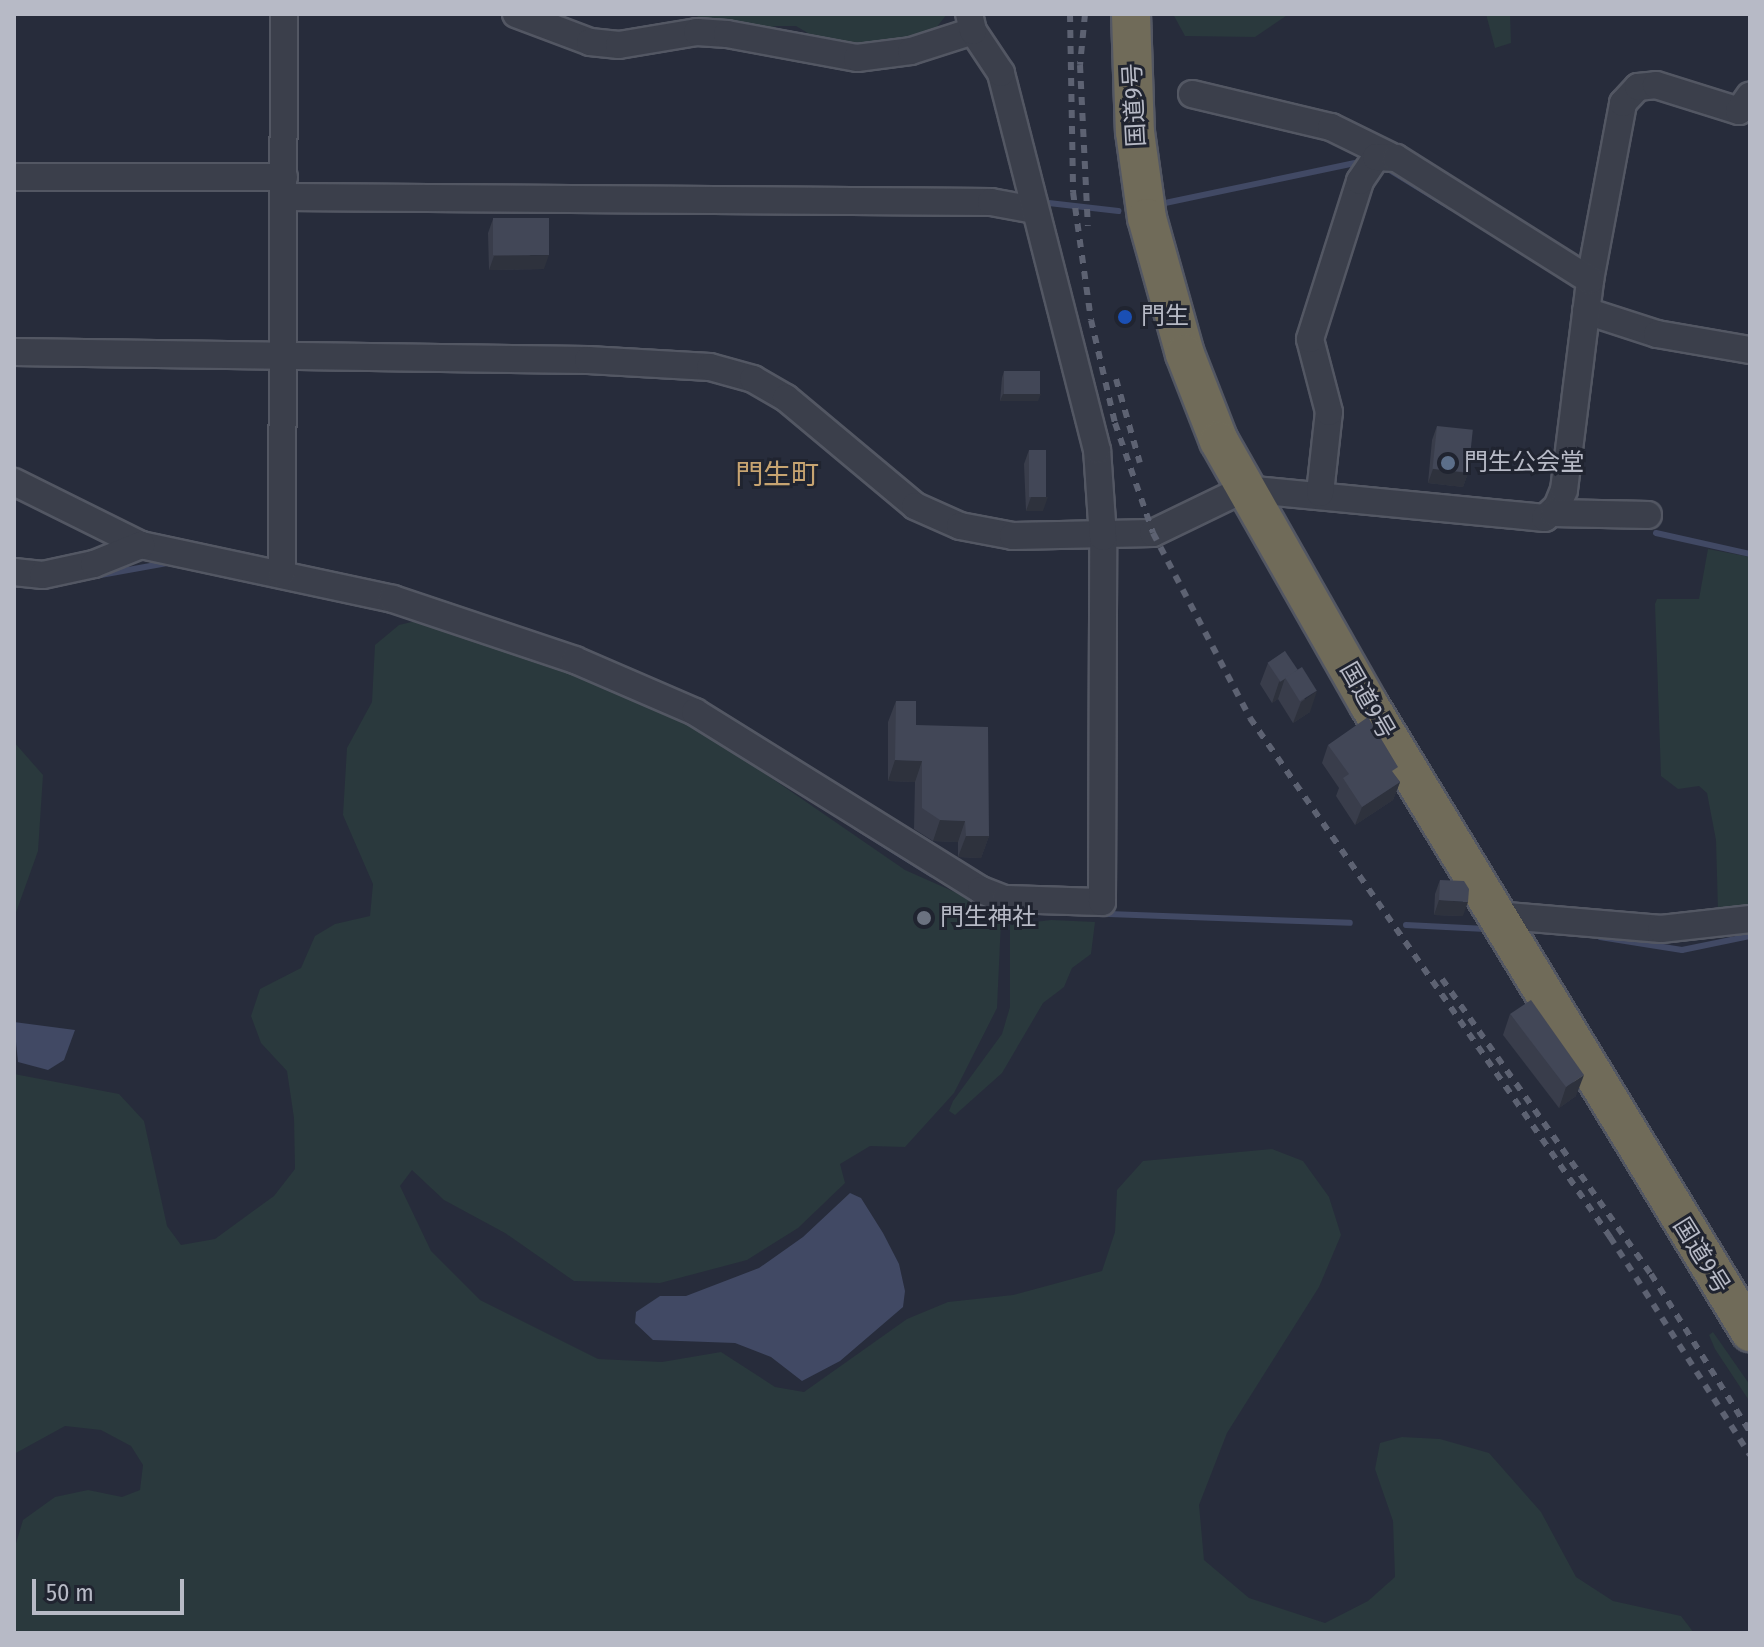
<!DOCTYPE html>
<html>
<head>
<meta charset="utf-8">
<style>
	body { margin:0 }
	#map { position:relative; width:1764px; height:1647px; overflow:hidden; background:#272c3b; font-family:"Fira Sans Condensed","Noto Sans JP",sans-serif }
	div>[style] { position:absolute }
	.green>* { inset:0; background:#2a393d }
	.water>* { inset:0; background:#414964 }
	.stream>* { height:6px; margin:-3px; padding:0 3px; transform-origin:3px; border-radius:3px; background:#414964 }
	.roads { filter:drop-shadow(2px 0 #535763) drop-shadow(-2px 0 #535763) drop-shadow(0 2px #535763) drop-shadow(0 -2px #535763) }
	.minor>* { height:26px; margin:-13px; padding:0 13px; transform-origin:13px; border-radius:13px; background:#3b3f4b }
	.highway>* { height:38px; margin:-19px; padding:0 19px; transform-origin:19px; border-radius:19px; background:#706b59 }
	.rail>* { height:6px; margin-top:-3px; transform-origin:0; background:repeating-linear-gradient(90deg,#5d6272 0 8px,transparent 0 16px) }
	.wall>* { inset:0; background:#393d4b }
	.shaded-wall>* { inset:0; background:#2e323d }
	.building>* { inset:0; background:#424757; transform-origin:0 0 }
	.dots>* { width:22px; height:22px; translate:-50% -50%; box-sizing:border-box; border:4px solid #202430; border-radius:50% }
	span { translate:-50% -50%; white-space:nowrap; text-align:center; line-height:1.15; -webkit-text-stroke:6px #202430; paint-order:stroke }
	.street-label { font-size:24px; color:#b7bac6 }
	.poi-label { font-size:24px; color:#b7bac6 }
	.left { translate:0 -50%; text-align:left }
	.quarter-label { font-size:28px; color:#c7a471 }
	.frame { position:absolute; inset:0; border:16px solid #b7bac6; pointer-events:none }
	.scale { position:absolute; left:32px; top:1579px; width:152px; height:36px; box-sizing:border-box; border:4px solid #b7bac6; border-top:0; padding-left:10px; font-size:24px; line-height:28px; white-space:nowrap; color:#b7bac6; -webkit-text-stroke:6px #202430; paint-order:stroke }
</style>
</head>
<body>
<div id="map">
	<div class="green">
		<div style="clip-path:polygon(694px 14px,947px 14px,936px 28px,914px 40px,846px 45px,818px 39px,796px 26px,775px 26px,761px 34px,715px 29px)"></div>
		<div style="clip-path:polygon(1173px 14px,1289px 14px,1255px 37px,1185px 36px)"></div>
		<div style="clip-path:polygon(1486px 14px,1510px 14px,1511px 43px,1495px 48px)"></div>
		<div style="clip-path:polygon(1708px 549px,1750px 557px,1750px 911px,1718px 911px,1716px 840px,1707px 793px,1699px 786px,1678px 789px,1661px 776px,1655px 604px,1657px 599px,1699px 599px)"></div>
		<div style="clip-path:polygon(420px 620px,464px 626px,706px 733px,905px 870px,984px 905px,1001px 921px,997px 1008px,954px 1093px,905px 1147px,870px 1146px,840px 1164px,845px 1183px,798px 1228px,747px 1260px,660px 1283px,574px 1281px,505px 1233px,444px 1200px,412px 1170px,400px 1186px,431px 1251px,480px 1300px,598px 1359px,662px 1362px,721px 1352px,775px 1387px,804px 1392px,907px 1319px,948px 1302px,1013px 1295px,1102px 1271px,1115px 1232px,1117px 1190px,1143px 1161px,1272px 1149px,1303px 1161px,1329px 1197px,1341px 1235px,1319px 1287px,1227px 1433px,1199px 1505px,1204px 1560px,1249px 1598px,1325px 1623px,1368px 1601px,1395px 1577px,1393px 1521px,1375px 1469px,1380px 1443px,1402px 1437px,1440px 1439px,1489px 1453px,1541px 1512px,1576px 1577px,1613px 1601px,1681px 1616px,1694px 1633px,14px 1633px,14px 1550px,23px 1520px,55px 1497px,88px 1490px,122px 1497px,140px 1490px,143px 1465px,131px 1446px,101px 1430px,65px 1426px,14px 1454px,14px 1074px,119px 1094px,144px 1121px,167px 1226px,181px 1245px,215px 1239px,274px 1196px,295px 1169px,294px 1118px,287px 1071px,261px 1043px,251px 1016px,260px 989px,301px 968px,315px 936px,335px 924px,370px 916px,373px 884px,343px 815px,347px 748px,372px 702px,375px 645px,399px 625px)"></div>
		<div style="clip-path:polygon(14px 742px,43px 775px,38px 851px,14px 918px)"></div>
		<div style="clip-path:polygon(1051px 920px,1095px 922px,1091px 954px,1072px 968px,1064px 987px,1043px 1003px,1002px 1073px,955px 1115px,949px 1111px,953px 1101px,1002px 1034px,1010px 1007px,1010px 925px)"></div>
		<div style="clip-path:polygon(1713px 1332px,1750px 1385px,1750px 1402px,1715px 1349px,1709px 1335px)"></div>
	</div>
	<div class="water">
		<div style="clip-path:polygon(14px 1022px,75px 1030px,64px 1060px,48px 1070px,18px 1062px)"></div>
		<div style="clip-path:polygon(850px 1193px,861px 1198px,883px 1233px,899px 1264px,905px 1291px,903px 1307px,840px 1361px,802px 1381px,771px 1357px,735px 1343px,653px 1340px,635px 1323px,636px 1312px,660px 1296px,686px 1296px,759px 1268px,803px 1237px)"></div>
	</div>
	<div class="stream">
		<div style="left:1388px;top:169px;width:73px;rotate:31.5deg"></div>
		<div style="left:1040px;top:202px;width:79px;rotate:6.6deg"></div>
		<div style="left:1165px;top:203px;width:199px;rotate:-11.9deg"></div>
		<div style="left:1656px;top:533px;width:96px;rotate:12.6deg"></div>
		<div style="left:45px;top:585px;width:124px;rotate:-10.2deg"></div>
		<div style="left:856px;top:827px;width:89px;rotate:32.1deg"></div>
		<div style="left:1027px;top:911px;width:323px;rotate:2.1deg"></div>
		<div style="left:1406px;top:925px;width:80px;rotate:2.9deg"></div>
		<div style="left:1600px;top:937px;width:83px;rotate:9deg"></div>
		<div style="left:1682px;top:950px;width:69px;rotate:-11.6deg"></div>
	</div>
	<div class="roads">
		<div class="minor">
			<div style="left:516px;top:14px;width:79px;rotate:20.7deg"></div>
			<div style="left:590px;top:42px;width:29px;rotate:6deg"></div>
			<div style="left:619px;top:45px;width:79px;rotate:-9.5deg"></div>
			<div style="left:697px;top:32px;width:30px;rotate:4deg"></div>
			<div style="left:727px;top:34px;width:132px;rotate:10.5deg"></div>
			<div style="left:857px;top:58px;width:54px;rotate:-7.4deg"></div>
			<div style="left:911px;top:51px;width:65px;rotate:-17.9deg"></div>
			<div style="left:1192px;top:94px;width:143px;rotate:13.4deg"></div>
			<div style="left:1331px;top:127px;width:64px;rotate:26.2deg"></div>
			<div style="left:14px;top:177px;width:270px"></div>
			<div style="left:286px;top:197px;width:705px;rotate:0.41deg"></div>
			<div style="left:991px;top:202px;width:44px;rotate:10.5deg"></div>
			<div style="left:1586px;top:311px;width:75px;rotate:17.9deg"></div>
			<div style="left:1657px;top:334px;width:94px;rotate:9.8deg"></div>
			<div style="left:14px;top:352px;width:574px;rotate:0.8deg"></div>
			<div style="left:588px;top:360px;width:122px;rotate:3.3deg"></div>
			<div style="left:710px;top:367px;width:45px;rotate:15.6deg"></div>
			<div style="left:753px;top:379px;width:38px;rotate:30deg"></div>
			<div style="left:786px;top:398px;width:168px;rotate:39.9deg"></div>
			<div style="left:915px;top:506px;width:49px;rotate:24deg"></div>
			<div style="left:960px;top:526px;width:54px;rotate:10.7deg"></div>
			<div style="left:1013px;top:536px;width:140px;rotate:-1.2deg"></div>
			<div style="left:1153px;top:533px;width:101px;rotate:-25.8deg"></div>
			<div style="left:1244px;top:489px;width:302px;rotate:5.5deg"></div>
			<div style="left:1545px;top:518px;width:16px;rotate:-43deg"></div>
			<div style="left:1557px;top:507px;width:18px;rotate:-68deg"></div>
			<div style="left:1564px;top:490px;width:212px;rotate:-82.9deg"></div>
			<div style="left:1590px;top:280px;width:180px;rotate:-79.4deg"></div>
			<div style="left:1623px;top:103px;width:22px;rotate:-47deg"></div>
			<div style="left:1638px;top:87px;width:18px;rotate:-6deg"></div>
			<div style="left:1656px;top:85px;width:87px;rotate:17.4deg"></div>
			<div style="left:1739px;top:111px;width:19px;rotate:-55deg"></div>
			<div style="left:14px;top:482px;width:142px;rotate:26.4deg"></div>
			<div style="left:141px;top:545px;width:258px;rotate:12.1deg"></div>
			<div style="left:393px;top:599px;width:192px;rotate:18.5deg"></div>
			<div style="left:575px;top:660px;width:131px;rotate:23.4deg"></div>
			<div style="left:695px;top:712px;width:337px;rotate:31.9deg"></div>
			<div style="left:981px;top:890px;width:26px;rotate:21deg"></div>
			<div style="left:1005px;top:899px;width:97px;rotate:1.8deg"></div>
			<div style="left:1102px;top:902px;width:365px;rotate:-89.8deg"></div>
			<div style="left:1103px;top:537px;width:87px;rotate:-93.9deg"></div>
			<div style="left:1097px;top:450px;width:389px;rotate:-104.3deg"></div>
			<div style="left:1001px;top:73px;width:50px;rotate:-123.7deg"></div>
			<div style="left:973px;top:31px;width:17px;rotate:-103deg"></div>
			<div style="left:1320px;top:493px;width:81px;rotate:-83.7deg"></div>
			<div style="left:1329px;top:412px;width:75px;rotate:-104.6deg"></div>
			<div style="left:1310px;top:339px;width:166px;rotate:-72.4deg"></div>
			<div style="left:1360px;top:181px;width:29px;rotate:-56deg"></div>
			<div style="left:1376px;top:157px;width:20px;rotate:3deg"></div>
			<div style="left:1396px;top:158px;width:229px;rotate:32.2deg"></div>
			<div style="left:1554px;top:513px;width:94px;rotate:1.2deg"></div>
			<div style="left:14px;top:572px;width:29px;rotate:6deg"></div>
			<div style="left:43px;top:575px;width:52px;rotate:-12.2deg"></div>
			<div style="left:94px;top:564px;width:51px;rotate:-22deg"></div>
			<div style="left:282px;top:573px;width:559px;rotate:-89.8deg"></div>
			<div style="left:1495px;top:915px;width:167px;rotate:4.8deg"></div>
			<div style="left:1661px;top:929px;width:90px;rotate:-6.4deg"></div>
		</div>
		<div class="highway">
			<div style="left:1131px;top:14px;width:118px;rotate:88.1deg"></div>
			<div style="left:1135px;top:132px;width:87px;rotate:82.1deg"></div>
			<div style="left:1147px;top:218px;width:141px;rotate:74.4deg"></div>
			<div style="left:1185px;top:354px;width:93px;rotate:68.7deg"></div>
			<div style="left:1219px;top:441px;width:304px;rotate:60.4deg"></div>
			<div style="left:1369px;top:705px;width:734px;rotate:58.71deg"></div>
		</div>
	</div>
	<div class="rail">
		<div style="left:1070px;top:14px;width:178px;rotate:89deg"></div>
		<div style="left:1073px;top:192px;width:129px;rotate:82deg"></div>
		<div style="left:1091px;top:320px;width:106px;rotate:76.9deg"></div>
		<div style="left:1115px;top:423px;width:116px;rotate:70.9deg"></div>
		<div style="left:1153px;top:533px;width:209px;rotate:62.3deg"></div>
		<div style="left:1250px;top:718px;width:632px;rotate:55.25deg"></div>
		<div style="left:1610px;top:1237px;width:259px;rotate:57.3deg"></div>
		<div style="left:1085px;top:14px;width:51px;rotate:95.6deg"></div>
		<div style="left:1080px;top:65px;width:161px;rotate:87.2deg"></div>
		<div style="left:1116px;top:379px;width:87px;rotate:74.1deg"></div>
		<div style="left:1442px;top:979px;width:362px;rotate:54.7deg"></div>
		<div style="left:1651px;top:1274px;width:186px;rotate:57.9deg"></div>
	</div>
	<div class="wall">
		<div style="clip-path:polygon(493px 219px,544px 269px,489px 270px,488px 233px)"></div>
		<div style="clip-path:polygon(1004px 371px,1038px 401px,1000px 401px,1002px 378px)"></div>
		<div style="clip-path:polygon(1437px 426px,1468px 473px,1463px 487px,1428px 483px,1432px 440px)"></div>
		<div style="clip-path:polygon(1029px 450px,1043px 511px,1026px 511px,1024px 464px)"></div>
		<div style="clip-path:polygon(1285px 651px,1310px 712px,1293px 723px,1278px 699px,1272px 703px,1260px 684px,1268px 663px)"></div>
		<div style="clip-path:polygon(896px 701px,916px 725px,989px 836px,981px 858px,958px 857px,958px 842px,933px 841px,914px 829px,915px 782px,888px 781px,888px 722px)"></div>
		<div style="clip-path:polygon(1328px 745px,1395px 776px,1400px 782px,1393px 800px,1355px 825px,1336px 796px,1339px 788px,1322px 763px)"></div>
		<div style="clip-path:polygon(1440px 880px,1463px 916px,1434px 915px,1435px 894px)"></div>
		<div style="clip-path:polygon(1510px 1014px,1576px 1096px,1559px 1108px,1503px 1035px)"></div>
	</div>
	<div class="shaded-wall">
		<div style="clip-path:polygon(549px 255px,544px 269px,489px 270px,494px 256px)"></div>
		<div style="clip-path:polygon(1003px 394px,1041px 394px,1038px 401px,1000px 401px)"></div>
		<div style="clip-path:polygon(1433px 469px,1468px 473px,1463px 487px,1428px 483px)"></div>
		<div style="clip-path:polygon(1031px 497px,1048px 497px,1043px 511px,1026px 511px)"></div>
		<div style="clip-path:polygon(1285px 678px,1278px 699px,1272px 703px,1279px 682px)"></div>
		<div style="clip-path:polygon(1317px 691px,1310px 712px,1293px 723px,1301px 702px)"></div>
		<div style="clip-path:polygon(895px 760px,922px 761px,915px 782px,888px 781px)"></div>
		<div style="clip-path:polygon(1400px 782px,1393px 800px,1355px 825px,1362px 807px)"></div>
		<div style="clip-path:polygon(940px 820px,965px 821px,958px 842px,933px 841px)"></div>
		<div style="clip-path:polygon(966px 836px,989px 836px,981px 858px,958px 857px)"></div>
		<div style="clip-path:polygon(1439px 900px,1468px 902px,1463px 916px,1434px 915px)"></div>
		<div style="clip-path:polygon(1584px 1075px,1576px 1096px,1559px 1108px,1566px 1087px)"></div>
	</div>
	<div class="building">
		<div style="left:549px;top:218px;width:37px;height:56px;rotate:90deg"></div>
		<div style="left:1004px;top:371px;width:36px;height:23px"></div>
		<div style="left:1437px;top:426px;width:36px;height:43px;rotate:6deg"></div>
		<div style="left:1029px;top:450px;width:17px;height:47px"></div>
		<div style="left:1285px;top:651px;width:23px;height:21px;rotate:56deg"></div>
		<div style="left:1302px;top:667px;width:28px;height:20px;rotate:58deg"></div>
		<div style="clip-path:polygon(896px 701px,916px 701px,916px 725px,988px 727px,989px 836px,966px 836px,965px 821px,940px 820px,922px 808px,922px 761px,895px 760px)"></div>
		<div style="clip-path:polygon(1368px 717px,1398px 767px,1392px 771px,1400px 782px,1362px 807px,1343px 778px,1349px 774px,1328px 745px)"></div>
		<div style="clip-path:polygon(1440px 880px,1464px 881px,1469px 889px,1468px 902px,1439px 900px)"></div>
		<div style="clip-path:polygon(1531px 1000px,1584px 1075px,1566px 1087px,1510px 1014px)"></div>
	</div>
	<div class="dots">
		<div style="left:1125px;top:317px;background:#1a4fb4"></div>
		<div style="left:1448px;top:463px;background:#5c6f8a"></div>
		<div style="left:924px;top:918px;background:#6b7280"></div>
	</div>
	<div class="street-label">
		<span style="left:1135px;top:105px;rotate:-93deg">国道9号</span>
		<span style="left:1367px;top:701px;rotate:60deg">国道9号</span>
		<span style="left:1701px;top:1256px;rotate:58deg">国道9号</span>
	</div>
	<div class="poi-label">
		<span class="left" style="left:1141px;top:317px">門生</span>
		<span class="left" style="left:1464px;top:463px">門生公会堂</span>
		<span class="left" style="left:940px;top:918px">門生神社</span>
	</div>
	<div class="quarter-label">
		<span style="left:777px;top:475px">門生町</span>
	</div>
	<div class="frame"></div>
	<div class="scale">50 m</div>
</div>
</body>
</html>
